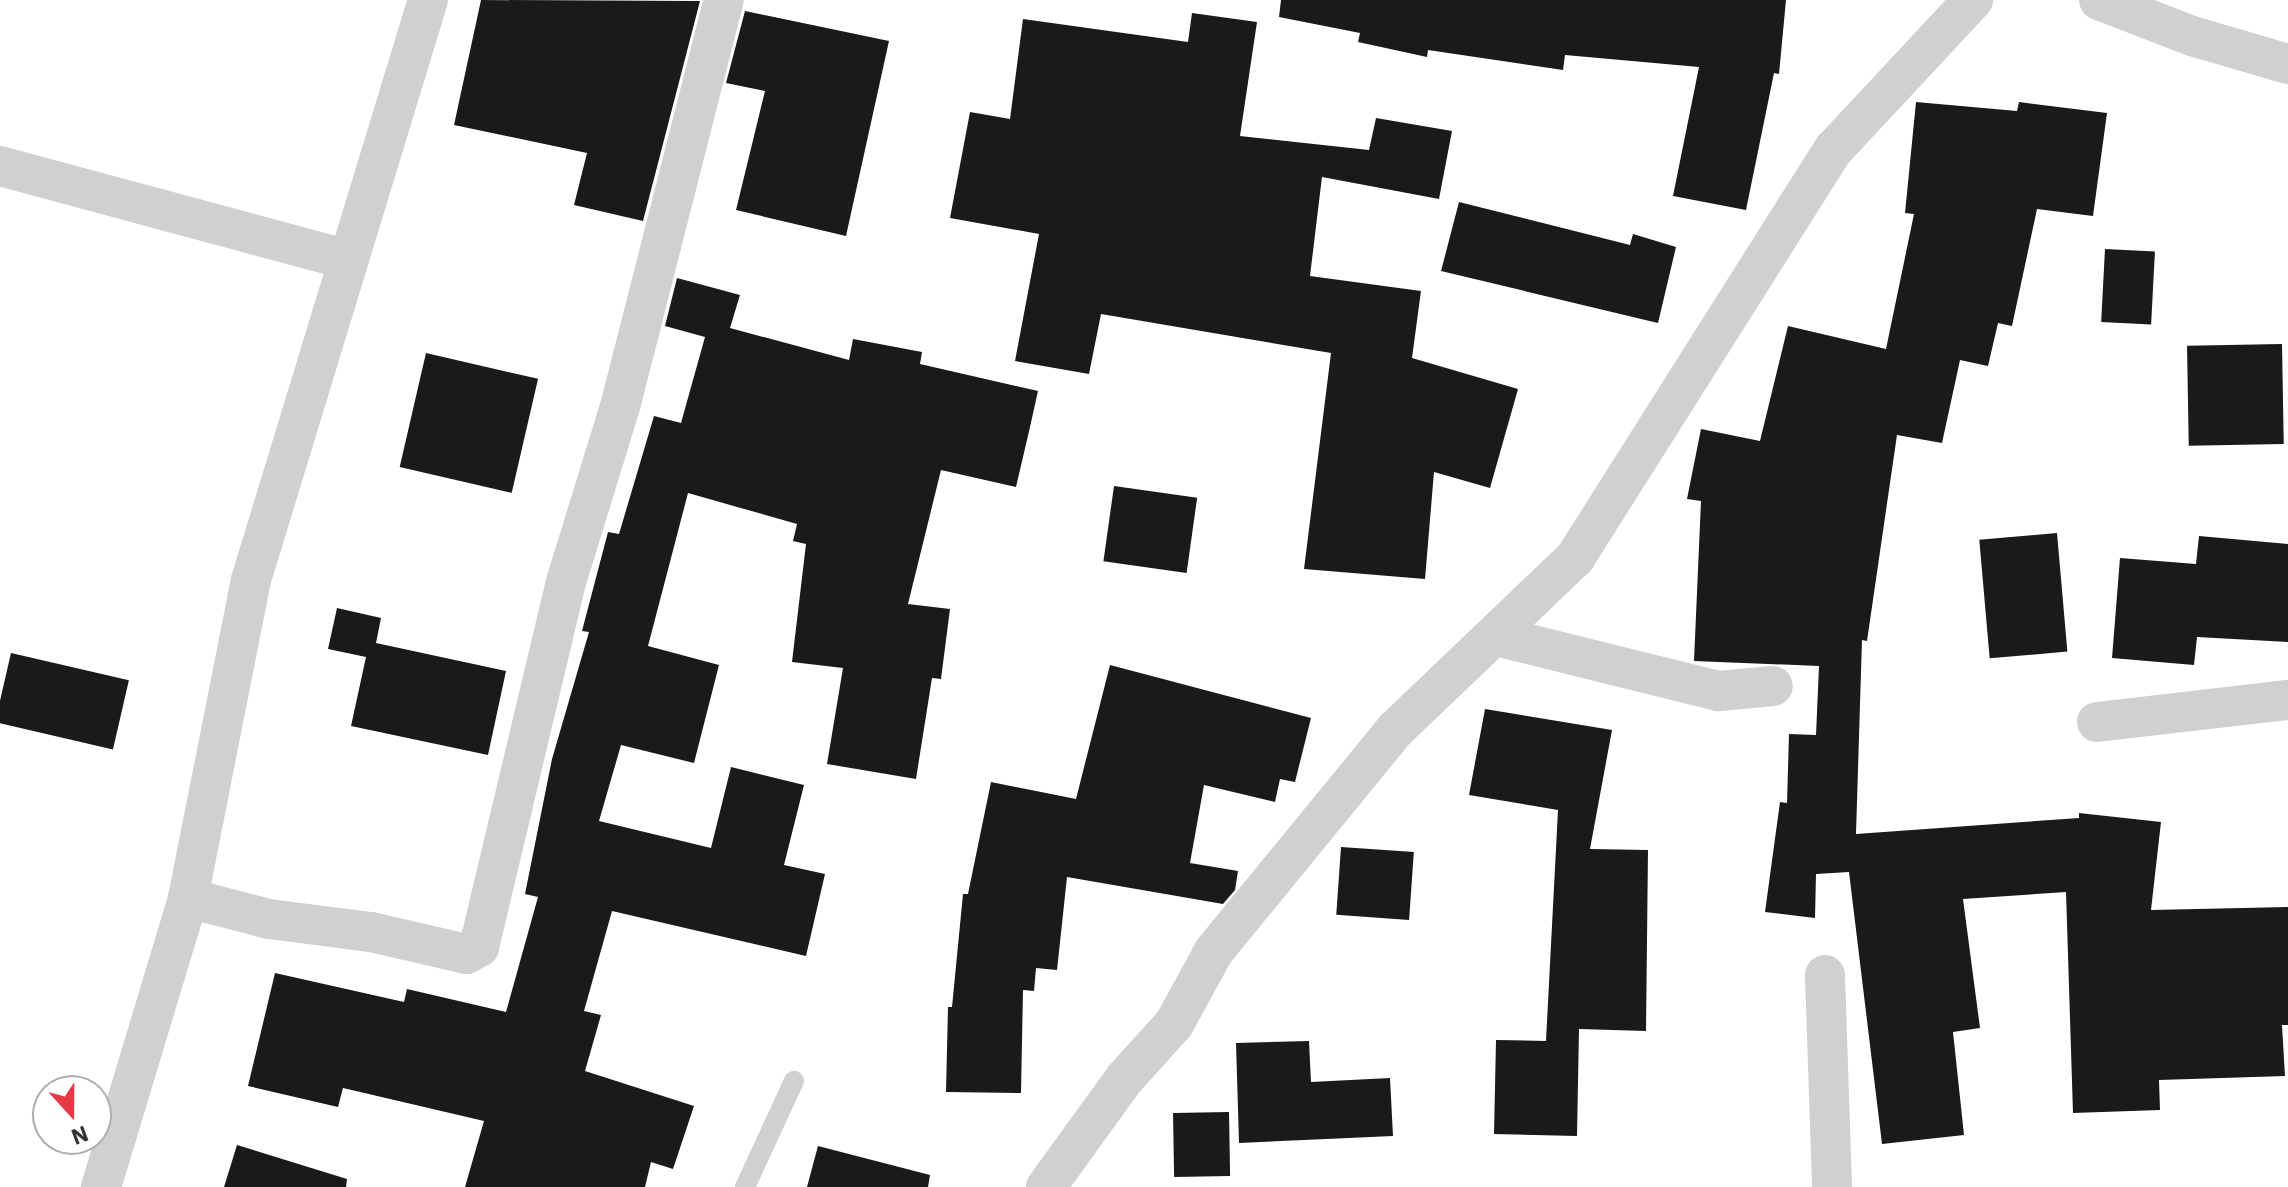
<!DOCTYPE html>
<html>
<head>
<meta charset="utf-8">
<style>
	body { margin:0 }
	#map { position:relative; width:2288px; height:1187px; overflow:hidden; background:#fff; font-family:"IBM Plex Sans",sans-serif }
	div>[style] { position:absolute }
	.building>* { inset:0; background:#1a1a1a; transform-origin:0 0 }
	.service>* { height:20px; margin:-10px; padding:0 10px; transform-origin:10px; border-radius:10px; background:#d0d0d0 }
	.minor>* { height:40px; margin:-20px; padding:0 20px; transform-origin:20px; border-radius:20px; background:#d0d0d0 }
	span { translate:-50% -50%; white-space:nowrap; text-align:center; line-height:1.15; -webkit-text-stroke:8px #fff; paint-order:stroke }
	.north { position:absolute; left:32px; top:1075px; width:80px; height:80px; box-sizing:border-box; background:#fff; border:2px solid #adadad; border-radius:50%; rotate:159deg; font-size:22px; font-weight:700; line-height:32px; text-align:center; color:#333 }
	.north::after { content:''; display:block; margin:auto; width:28px; height:36px; background:#e63946; clip-path:polygon(50% 0,100% 100%,50% 72%,0 100%) }
</style>
</head>
<body>
<div id="map">
	<div class="building">
		<div style="clip-path:polygon(481px 0,700px 1px,643px 221px,574px 205px,587px 153px,454px 125px)"></div>
		<div style="clip-path:polygon(1281px 0,1786px 0,1779px 74px,1774px 73px,1746px 210px,1673px 196px,1699px 67px,1565px 55px,1563px 70px,1428px 50px,1427px 57px,1358px 42px,1360px 33px,1279px 17px)"></div>
		<div style="clip-path:polygon(745px 11px,889px 41px,846px 236px,736px 210px,765px 91px,726px 83px)"></div>
		<div style="clip-path:polygon(1192px 13px,1257px 22px,1240px 136px,1369px 150px,1376px 118px,1452px 131px,1439px 199px,1322px 177px,1310px 276px,1421px 291px,1412px 358px,1518px 389px,1490px 488px,1434px 472px,1425px 579px,1304px 569px,1331px 353px,1101px 314px,1089px 374px,1015px 361px,1039px 234px,950px 218px,970px 112px,1010px 119px,1023px 19px,1188px 42px)"></div>
		<div style="clip-path:polygon(1916px 102px,2017px 111px,2019px 102px,2107px 113px,2093px 216px,2037px 209px,2012px 326px,1998px 323px,1988px 366px,1960px 360px,1942px 443px,1897px 435px,1867px 641px,1862px 640px,1856px 834px,2079px 818px,2079px 813px,2161px 822px,2151px 910px,2288px 907px,2288px 1025px,2282px 1025px,2285px 1076px,2159px 1080px,2160px 1110px,2073px 1113px,2066px 892px,1963px 899px,1980px 1028px,1953px 1032px,1964px 1135px,1882px 1144px,1849px 872px,1816px 874px,1815px 918px,1765px 912px,1780px 802px,1787px 803px,1789px 734px,1816px 735px,1819px 666px,1694px 661px,1701px 501px,1687px 499px,1701px 429px,1760px 441px,1788px 326px,1886px 349px,1914px 214px,1905px 213px)"></div>
		<div style="clip-path:polygon(1459px 202px,1630px 245px,1633px 234px,1676px 247px,1658px 323px,1441px 271px)"></div>
		<div style="left:2105px;top:249px;width:50px;height:73px;rotate:3deg"></div>
		<div style="clip-path:polygon(677px 278px,740px 295px,730px 328px,849px 360px,853px 339px,922px 352px,920px 364px,1038px 391px,1030px 427px,1016px 487px,941px 470px,908px 604px,950px 609px,941px 679px,932px 678px,916px 779px,827px 764px,843px 668px,792px 662px,806px 544px,793px 541px,797px 524px,688px 493px,648px 646px,719px 665px,694px 763px,621px 745px,599px 821px,711px 848px,731px 767px,804px 785px,784px 865px,825px 874px,806px 956px,612px 911px,584px 1011px,601px 1015px,585px 1071px,694px 1106px,673px 1169px,651px 1162px,645px 1187px,465px 1187px,484px 1121px,343px 1088px,338px 1107px,248px 1086px,275px 973px,404px 1002px,407px 989px,506px 1012px,538px 897px,525px 894px,552px 759px,589px 632px,582px 631px,608px 532px,619px 534px,654px 416px,681px 423px,705px 337px,665px 326px)"></div>
		<div style="left:2282px;top:344px;width:100px;height:95px;rotate:89deg"></div>
		<div style="left:426px;top:353px;width:115px;height:117px;rotate:13deg"></div>
		<div style="left:1114px;top:486px;width:84px;height:76px;rotate:8deg"></div>
		<div style="left:2057px;top:533px;width:119px;height:78px;rotate:85deg"></div>
		<div style="clip-path:polygon(2199px 536px,2288px 544px,2288px 642px,2197px 637px,2194px 665px,2112px 658px,2120px 558px,2196px 564px)"></div>
		<div style="clip-path:polygon(337px 608px,381px 618px,376px 643px,506px 671px,488px 755px,351px 726px,366px 657px,328px 649px)"></div>
		<div style="left:11px;top:653px;width:121px;height:71px;rotate:13deg"></div>
		<div style="clip-path:polygon(1110px 665px,1311px 718px,1295px 782px,1280px 779px,1275px 802px,1204px 785px,1190px 863px,1238px 871px,1235px 890px,1223px 904px,1067px 877px,1057px 970px,1036px 968px,1034px 991px,1023px 990px,1021px 1093px,946px 1092px,948px 1007px,952px 1007px,963px 894px,968px 894px,991px 782px,1076px 799px)"></div>
		<div style="clip-path:polygon(1485px 709px,1612px 730px,1590px 849px,1648px 850px,1646px 1031px,1579px 1029px,1577px 1136px,1494px 1134px,1496px 1040px,1546px 1041px,1558px 810px,1469px 795px)"></div>
		<div style="left:1341px;top:847px;width:73px;height:68px;rotate:4deg"></div>
		<div style="clip-path:polygon(1309px 1041px,1311px 1082px,1390px 1078px,1393px 1136px,1239px 1143px,1236px 1043px)"></div>
		<div style="left:1229px;top:1112px;width:64px;height:56px;rotate:89deg"></div>
		<div style="clip-path:polygon(237px 1145px,347px 1179px,346px 1187px,224px 1187px)"></div>
		<div style="clip-path:polygon(818px 1146px,930px 1175px,928px 1187px,807px 1187px)"></div>
	</div>
	<div class="service">
		<div style="left:745px;top:1187px;width:117px;rotate:-65.2deg"></div>
	</div>
	<div class="minor">
		<div style="left:2099px;top:0;width:100px;rotate:21.2deg"></div>
		<div style="left:2192px;top:36px;width:100px;rotate:16.3deg"></div>
		<div style="left:0;top:166px;width:361px;rotate:15.1deg"></div>
		<div style="left:1496px;top:636px;width:230px;rotate:13.9deg"></div>
		<div style="left:1719px;top:691px;width:54px;rotate:-5.3deg"></div>
		<div style="left:2097px;top:722px;width:192px;rotate:-6.6deg"></div>
		<div style="left:188px;top:898px;width:84px;rotate:14.5deg"></div>
		<div style="left:269px;top:919px;width:103px;rotate:7.3deg"></div>
		<div style="left:371px;top:932px;width:98px;rotate:13deg"></div>
		<div style="left:466px;top:954px;width:15px;rotate:-28deg"></div>
		<div style="left:479px;top:947px;width:375px;rotate:-76.6deg"></div>
		<div style="left:566px;top:582px;width:187px;rotate:-72.9deg"></div>
		<div style="left:621px;top:403px;width:416px;rotate:-75.7deg"></div>
		<div style="left:1825px;top:975px;width:212px;rotate:88.1deg"></div>
		<div style="left:101px;top:1187px;width:302px;rotate:-73.2deg"></div>
		<div style="left:188px;top:898px;width:324px;rotate:-78.8deg"></div>
		<div style="left:251px;top:580px;width:606px;rotate:-73.03deg"></div>
		<div style="left:1046px;top:1187px;width:135px;rotate:-54.1deg"></div>
		<div style="left:1125px;top:1078px;width:73px;rotate:-47.8deg"></div>
		<div style="left:1174px;top:1024px;width:83px;rotate:-61.3deg"></div>
		<div style="left:1214px;top:951px;width:287px;rotate:-50.7deg"></div>
		<div style="left:1396px;top:729px;width:248px;rotate:-43.7deg"></div>
		<div style="left:1575px;top:558px;width:484px;rotate:-57.7deg"></div>
		<div style="left:1834px;top:149px;width:204px;rotate:-47deg"></div>
	</div>
	<div class="north">N</div>
</div>
</body>
</html>
